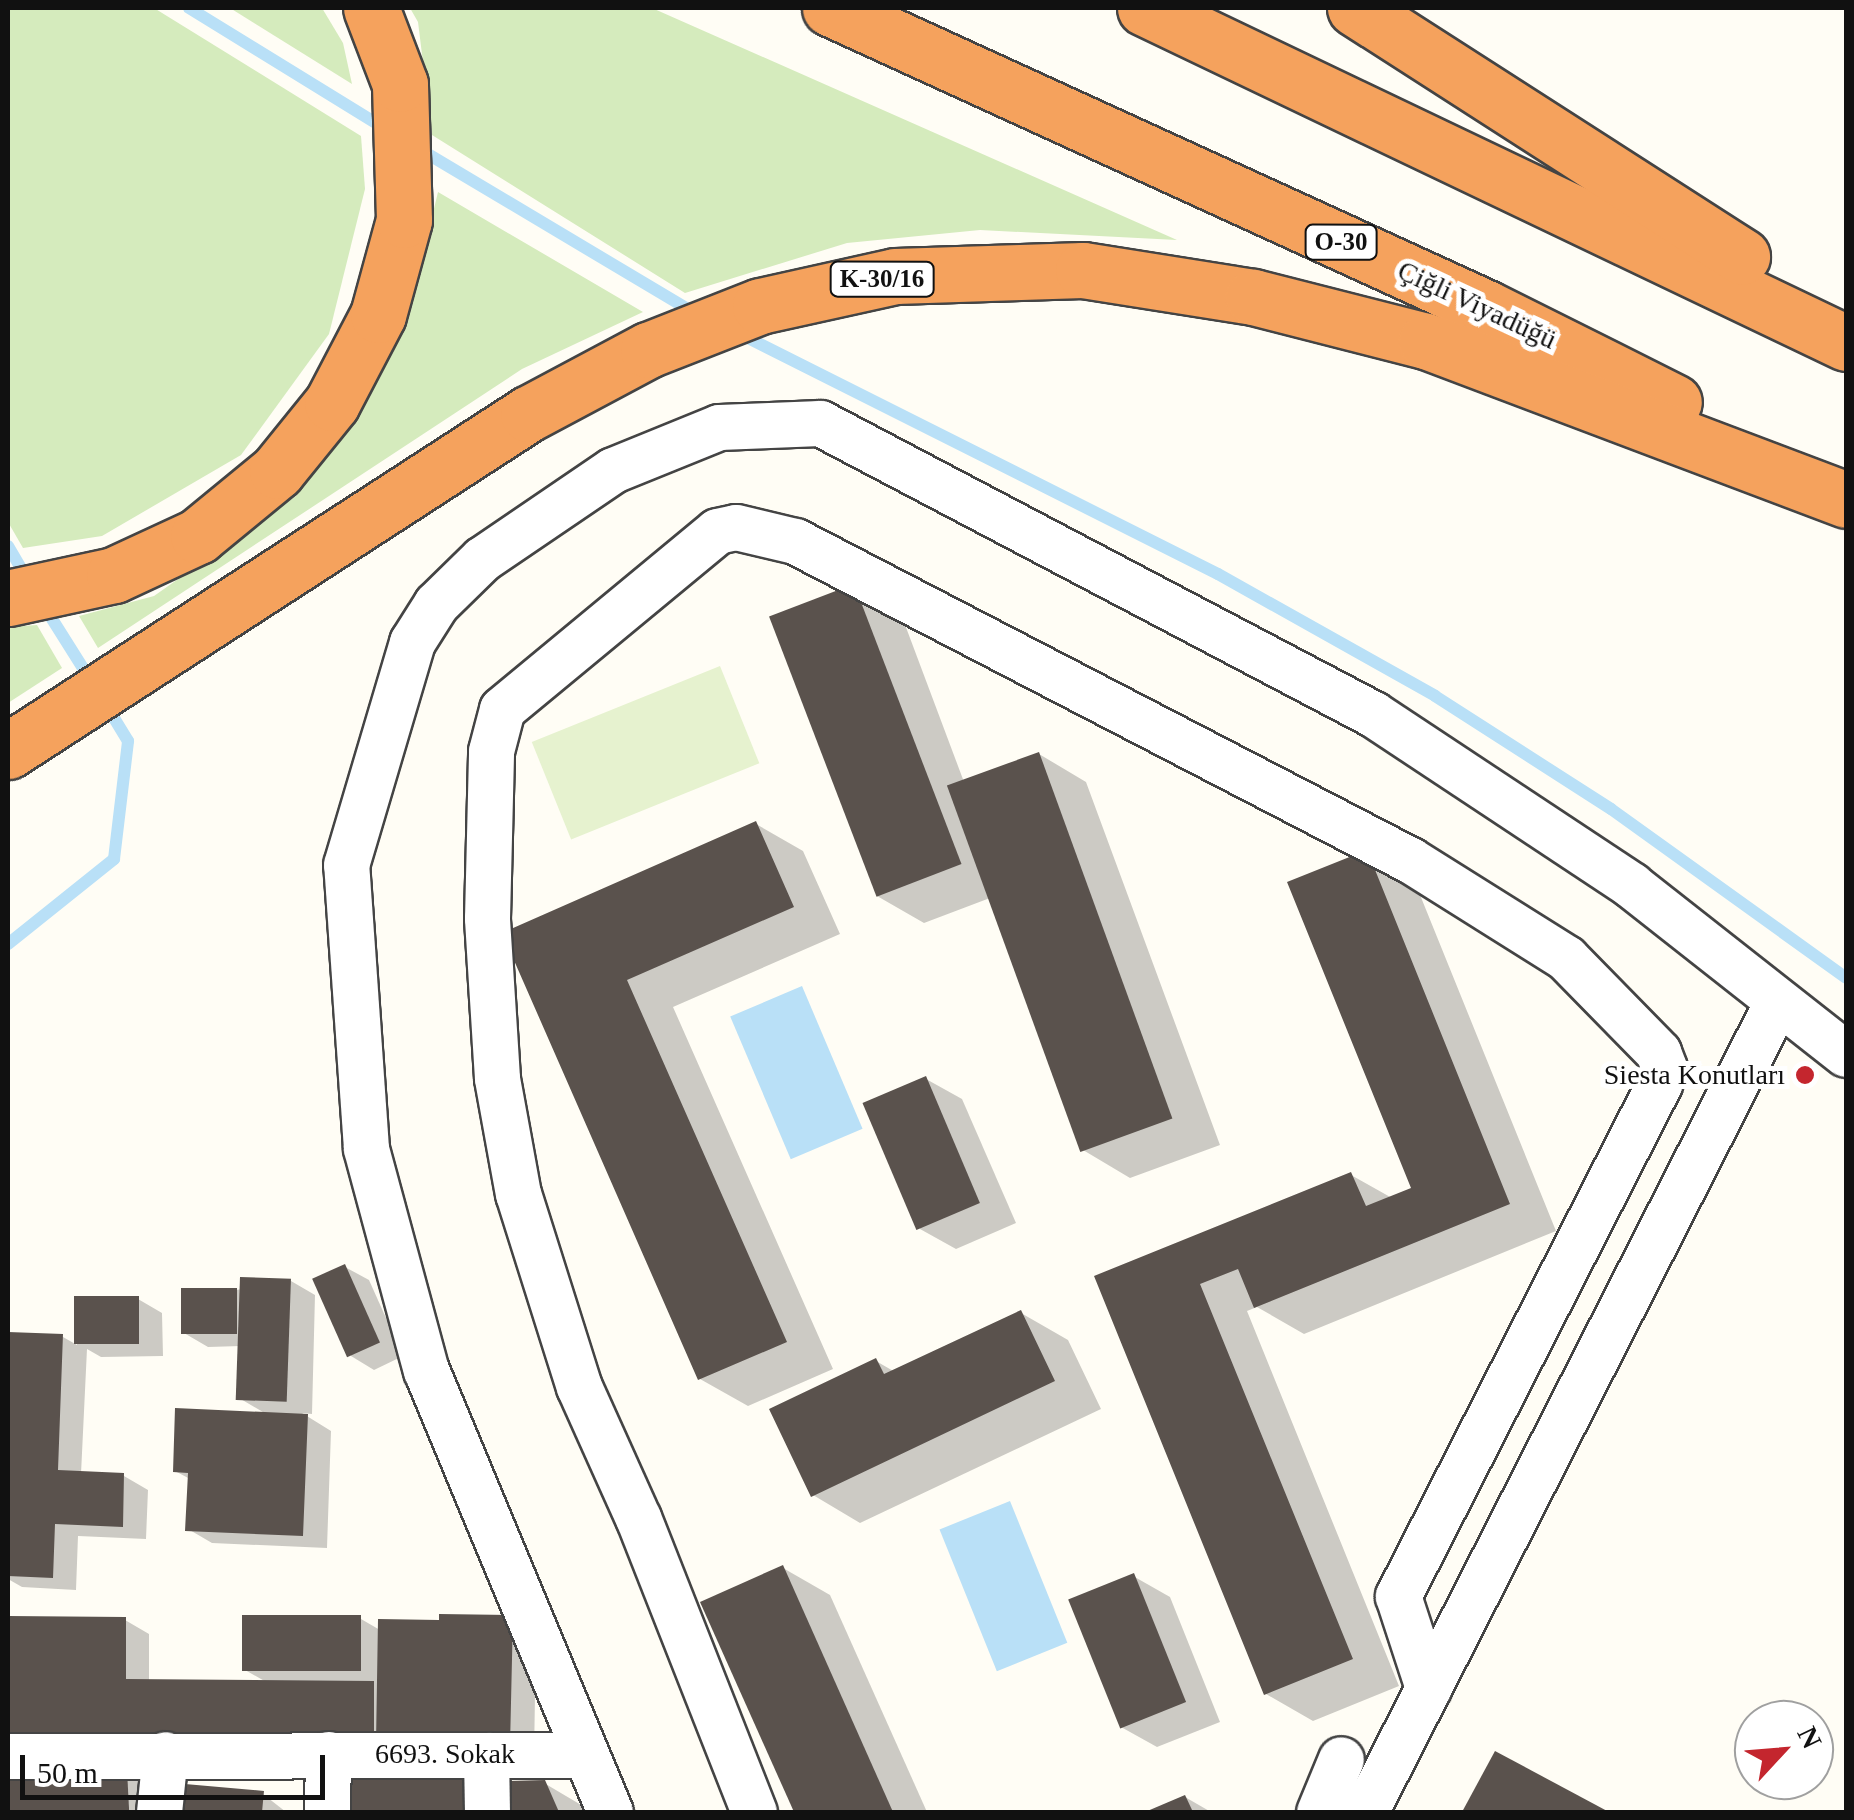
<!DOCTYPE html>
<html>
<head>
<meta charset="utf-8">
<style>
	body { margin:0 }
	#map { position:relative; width:1854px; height:1820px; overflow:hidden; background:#fffdf5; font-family:Georgia,serif }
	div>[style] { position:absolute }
	.green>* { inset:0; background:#d5ebbd }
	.pitch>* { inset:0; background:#e6f2cf; transform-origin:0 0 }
	.water>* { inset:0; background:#b9e0f7; transform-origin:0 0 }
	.shadow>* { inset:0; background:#0003 }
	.stream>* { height:12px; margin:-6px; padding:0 6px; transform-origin:6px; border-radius:6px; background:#b9e0f7 }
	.building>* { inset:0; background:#5a524d; transform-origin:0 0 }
	.roads { filter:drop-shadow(2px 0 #444) drop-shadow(-2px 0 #444) drop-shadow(0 2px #444) drop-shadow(0 -2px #444) }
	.minor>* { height:45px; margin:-22.5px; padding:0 22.5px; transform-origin:22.5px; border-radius:22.5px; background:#fff }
	.highway>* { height:55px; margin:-27.5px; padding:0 27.5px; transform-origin:27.5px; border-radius:27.5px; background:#f5a25d }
	.dots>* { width:28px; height:28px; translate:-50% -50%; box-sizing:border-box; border:5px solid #fff; border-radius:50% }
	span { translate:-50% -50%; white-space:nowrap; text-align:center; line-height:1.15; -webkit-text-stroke:10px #fff; paint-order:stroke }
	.shield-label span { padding:2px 8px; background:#fff; border:2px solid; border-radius:8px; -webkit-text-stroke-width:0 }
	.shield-label { font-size:25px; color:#111; font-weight:700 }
	.street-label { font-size:28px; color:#111 }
	.poi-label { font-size:28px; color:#111 }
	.right { translate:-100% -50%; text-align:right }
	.frame { position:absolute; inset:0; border:10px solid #111; pointer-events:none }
	.north { position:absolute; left:1734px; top:1700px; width:100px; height:100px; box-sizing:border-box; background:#fff; border:2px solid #a0a0a0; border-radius:50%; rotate:64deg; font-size:28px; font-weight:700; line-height:40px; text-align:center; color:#111 }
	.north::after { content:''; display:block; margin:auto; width:35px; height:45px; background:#c4262e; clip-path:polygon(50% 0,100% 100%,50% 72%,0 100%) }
	.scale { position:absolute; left:20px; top:1755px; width:305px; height:45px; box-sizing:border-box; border:5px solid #111; border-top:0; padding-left:12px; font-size:30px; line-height:35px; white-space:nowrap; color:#111; -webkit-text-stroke:8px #fff; paint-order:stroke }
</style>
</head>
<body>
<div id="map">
	<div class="green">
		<div style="clip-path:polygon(8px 8px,154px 8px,361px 136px,365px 189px,329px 334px,241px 455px,102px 536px,23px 548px,8px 522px)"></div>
		<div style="clip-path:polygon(230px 8px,322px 8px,343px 43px,352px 84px)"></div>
		<div style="clip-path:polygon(410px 8px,652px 8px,1177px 240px,980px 230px,847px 243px,685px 293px,432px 135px,418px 22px)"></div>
		<div style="clip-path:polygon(438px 192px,643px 312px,522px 369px,98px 648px,79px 616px,154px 596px,296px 496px,359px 409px,408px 316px)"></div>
		<div style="clip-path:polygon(37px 625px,62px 668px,8px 703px,8px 627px)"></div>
	</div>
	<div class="pitch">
		<div style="left:720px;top:666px;width:105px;height:203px;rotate:68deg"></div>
	</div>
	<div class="water">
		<div style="left:802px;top:986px;width:155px;height:78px;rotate:67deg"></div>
		<div style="left:1010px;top:1501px;width:153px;height:76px;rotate:68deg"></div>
	</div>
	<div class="shadow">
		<div style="clip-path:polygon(853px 587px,901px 614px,964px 782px,1039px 754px,1086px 782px,1220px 1145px,1130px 1178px,1083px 1150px,990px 898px,924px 923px,877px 896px)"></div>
		<div style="clip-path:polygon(756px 824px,803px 851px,840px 934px,673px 1007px,833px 1369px,748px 1406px,700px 1379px,505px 934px)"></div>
		<div style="clip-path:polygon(1367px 853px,1414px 880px,1556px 1231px,1304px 1334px,1257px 1307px,1247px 1311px,1399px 1686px,1313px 1721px,1266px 1694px,1097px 1278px,1351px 1175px,1392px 1198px,1414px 1189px)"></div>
		<div style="clip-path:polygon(926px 1079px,962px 1099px,1016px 1223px,956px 1249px,920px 1229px)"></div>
		<div style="clip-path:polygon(345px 1267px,369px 1280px,403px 1356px,374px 1370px,351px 1356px)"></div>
		<div style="clip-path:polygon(291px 1281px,315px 1295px,312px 1414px,302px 1413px,331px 1431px,327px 1548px,212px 1543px,188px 1529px,190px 1479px,175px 1471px,268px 1415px,239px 1398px,241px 1346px,208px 1347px,184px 1333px,236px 1290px)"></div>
		<div style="clip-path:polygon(76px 1299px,138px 1299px,162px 1313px,163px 1356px,101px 1357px,87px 1349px,81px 1474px,124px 1476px,148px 1490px,146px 1539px,78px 1536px,76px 1590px,22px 1587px,8px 1579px,8px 1334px,63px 1337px,77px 1345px)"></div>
		<div style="clip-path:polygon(1021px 1313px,1068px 1340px,1101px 1409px,860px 1523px,813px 1495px,876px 1361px,895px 1372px)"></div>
		<div style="clip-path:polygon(783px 1568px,830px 1595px,927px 1812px,797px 1812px,704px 1603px)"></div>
		<div style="clip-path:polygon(1133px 1576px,1170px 1597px,1220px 1722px,1157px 1747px,1121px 1727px)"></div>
		<div style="clip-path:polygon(8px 1619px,125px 1620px,149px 1634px,149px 1681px,268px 1683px,245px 1670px,361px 1619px,380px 1630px,536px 1632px,534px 1758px,8px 1746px)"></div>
		<div style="clip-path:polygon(1496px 1754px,1603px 1812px,1465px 1812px)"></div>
		<div style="clip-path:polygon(127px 1772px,163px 1793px,164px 1812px,8px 1812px,8px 1777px)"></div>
		<div style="clip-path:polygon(544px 1783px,593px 1812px,342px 1812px,506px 1791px)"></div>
		<div style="clip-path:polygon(188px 1787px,263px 1794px,286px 1812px,186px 1812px)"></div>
		<div style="clip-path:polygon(1185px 1797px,1211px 1812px,1151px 1812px)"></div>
	</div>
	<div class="stream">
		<div style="left:189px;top:8px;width:231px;rotate:31.6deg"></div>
		<div style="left:416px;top:147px;width:325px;rotate:30.8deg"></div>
		<div style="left:736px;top:332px;width:539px;rotate:26.66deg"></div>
		<div style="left:1218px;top:574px;width:249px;rotate:29.3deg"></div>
		<div style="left:1435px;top:696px;width:209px;rotate:32.7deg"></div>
		<div style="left:1611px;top:809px;width:289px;rotate:35.7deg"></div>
		<div style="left:8px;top:546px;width:42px;rotate:59.7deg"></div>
		<div style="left:42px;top:603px;width:96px;rotate:57.8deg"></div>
		<div style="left:8px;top:944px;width:136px;rotate:-38.7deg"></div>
		<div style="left:114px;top:859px;width:119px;rotate:-83.2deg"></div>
		<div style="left:128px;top:741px;width:42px;rotate:-121.4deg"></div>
	</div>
	<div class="building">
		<div style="left:854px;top:584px;width:300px;height:91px;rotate:69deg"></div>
		<div style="left:1039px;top:752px;width:390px;height:98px;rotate:70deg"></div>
		<div style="clip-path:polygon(756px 821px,794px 907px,627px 980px,787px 1342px,698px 1380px,502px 933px)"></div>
		<div style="clip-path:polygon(1367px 850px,1510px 1204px,1254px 1308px,1238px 1269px,1200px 1284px,1353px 1659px,1264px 1695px,1094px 1276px,1351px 1172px,1366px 1206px,1411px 1188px,1287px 882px)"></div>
		<div style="left:926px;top:1076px;width:138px;height:69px;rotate:67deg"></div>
		<div style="left:345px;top:1264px;width:86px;height:36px;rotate:66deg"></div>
		<div style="left:240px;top:1277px;width:51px;height:123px;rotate:2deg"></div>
		<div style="left:181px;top:1288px;width:56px;height:46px"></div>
		<div style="left:139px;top:1296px;width:48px;height:65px;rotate:90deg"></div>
		<div style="clip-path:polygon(1021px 1310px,1055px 1381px,811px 1497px,769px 1409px,876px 1358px,884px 1374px)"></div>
		<div style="clip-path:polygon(8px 1332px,63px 1334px,58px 1470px,124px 1473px,123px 1527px,55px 1524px,53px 1578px,8px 1576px)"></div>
		<div style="clip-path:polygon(175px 1408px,308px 1414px,303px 1536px,185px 1531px,188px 1473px,173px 1472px)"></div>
		<div style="clip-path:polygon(783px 1565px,893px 1812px,794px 1812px,700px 1602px)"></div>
		<div style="left:1134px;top:1573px;width:139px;height:71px;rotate:68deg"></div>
		<div style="clip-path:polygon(439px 1614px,513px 1615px,510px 1746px,376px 1743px,378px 1619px,439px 1620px)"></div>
		<div style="left:242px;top:1615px;width:119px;height:56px"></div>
		<div style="clip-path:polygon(8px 1616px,126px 1617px,126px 1679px,374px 1681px,374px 1743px,8px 1739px)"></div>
		<div style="clip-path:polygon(1495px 1751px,1609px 1812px,1462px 1812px)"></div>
		<div style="left:340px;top:1768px;width:136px;height:44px;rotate:1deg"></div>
		<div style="left:127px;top:1770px;width:42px;height:119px;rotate:87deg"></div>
		<div style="clip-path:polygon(545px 1780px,559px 1812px,505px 1812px,504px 1781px)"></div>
		<div style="clip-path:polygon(185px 1784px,264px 1791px,262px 1812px,183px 1812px)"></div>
		<div style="clip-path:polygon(1185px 1795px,1193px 1812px,1145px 1812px)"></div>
	</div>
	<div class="roads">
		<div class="minor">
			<div style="left:486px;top:1755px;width:57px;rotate:89deg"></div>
			<div style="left:8px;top:1756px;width:574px;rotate:-0.1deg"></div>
			<div style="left:159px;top:1812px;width:58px;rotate:-84.1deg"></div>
			<div style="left:327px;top:1812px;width:58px;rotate:-89deg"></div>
			<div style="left:610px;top:1812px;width:478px;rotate:-112.6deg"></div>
			<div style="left:426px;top:1371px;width:231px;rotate:-105.1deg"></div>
			<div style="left:366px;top:1148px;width:284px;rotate:-94deg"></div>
			<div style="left:346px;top:865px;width:233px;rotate:-73.5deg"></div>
			<div style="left:412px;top:642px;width:45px;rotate:-57.7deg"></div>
			<div style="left:436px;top:604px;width:64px;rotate:-44.4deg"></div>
			<div style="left:482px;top:559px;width:158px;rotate:-34.2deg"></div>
			<div style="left:613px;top:470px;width:114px;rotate:-22.1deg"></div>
			<div style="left:719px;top:427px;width:101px;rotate:-2.3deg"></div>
			<div style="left:820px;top:423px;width:625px;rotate:27.75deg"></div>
			<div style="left:1373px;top:714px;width:310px;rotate:33.5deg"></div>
			<div style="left:1631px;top:885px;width:273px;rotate:38.2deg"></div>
			<div style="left:754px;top:1812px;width:316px;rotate:-111.5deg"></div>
			<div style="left:638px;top:1518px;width:144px;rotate:-114.2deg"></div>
			<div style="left:579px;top:1387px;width:202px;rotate:-107.5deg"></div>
			<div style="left:518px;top:1194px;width:118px;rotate:-100.3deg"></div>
			<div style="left:497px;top:1078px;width:160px;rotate:-93.6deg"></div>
			<div style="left:487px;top:918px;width:167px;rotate:-88.6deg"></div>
			<div style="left:491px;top:751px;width:43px;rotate:-75.3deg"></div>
			<div style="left:502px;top:709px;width:279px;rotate:-39.6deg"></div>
			<div style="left:717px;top:531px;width:19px;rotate:-12deg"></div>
			<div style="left:736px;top:527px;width:61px;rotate:13.3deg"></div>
			<div style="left:795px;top:541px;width:693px;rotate:27.42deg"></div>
			<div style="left:1410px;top:860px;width:184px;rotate:32.1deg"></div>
			<div style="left:1566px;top:958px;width:132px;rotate:45.6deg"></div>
			<div style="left:1658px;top:1052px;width:17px;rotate:69deg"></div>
			<div style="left:1664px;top:1068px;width:17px;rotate:107deg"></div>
			<div style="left:1659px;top:1084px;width:575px;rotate:117.01deg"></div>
			<div style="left:1398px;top:1596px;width:97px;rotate:71.9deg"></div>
			<div style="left:1319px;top:1812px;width:57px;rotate:-67.5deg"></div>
			<div style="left:1365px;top:1812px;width:907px;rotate:-63.04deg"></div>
		</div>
		<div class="highway">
			<div style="left:830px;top:8px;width:721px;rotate:24.58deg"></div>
			<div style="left:1486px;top:308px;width:210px;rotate:26.6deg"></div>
			<div style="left:1145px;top:8px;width:777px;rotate:25.54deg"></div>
			<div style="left:1355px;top:8px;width:460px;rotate:32.7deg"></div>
			<div style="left:8px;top:598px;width:108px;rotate:-12.2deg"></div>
			<div style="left:114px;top:575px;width:93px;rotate:-24.9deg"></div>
			<div style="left:198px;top:536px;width:102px;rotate:-39.4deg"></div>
			<div style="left:277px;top:471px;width:87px;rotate:-51deg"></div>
			<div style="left:332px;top:403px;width:99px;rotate:-62.4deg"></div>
			<div style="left:378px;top:315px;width:98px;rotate:-74.7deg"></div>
			<div style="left:404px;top:220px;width:136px;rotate:-91.7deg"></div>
			<div style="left:400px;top:84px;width:81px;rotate:-110.9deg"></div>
			<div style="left:8px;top:751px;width:620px;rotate:-32.95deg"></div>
			<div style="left:528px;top:414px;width:136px;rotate:-28.1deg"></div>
			<div style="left:648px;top:350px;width:120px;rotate:-21.4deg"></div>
			<div style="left:760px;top:306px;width:138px;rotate:-12.5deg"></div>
			<div style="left:895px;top:276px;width:188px;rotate:-1.8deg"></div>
			<div style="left:1083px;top:270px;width:172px;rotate:9deg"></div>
			<div style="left:1253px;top:297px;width:179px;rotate:14.3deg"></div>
			<div style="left:1426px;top:341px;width:449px;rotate:20.7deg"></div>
		</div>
	</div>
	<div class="dots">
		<div style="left:1805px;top:1075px;background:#c4262e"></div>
	</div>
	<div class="shield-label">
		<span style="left:1341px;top:242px">O-30</span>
		<span style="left:882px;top:279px">K-30/16</span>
	</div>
	<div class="street-label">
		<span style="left:1477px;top:305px;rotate:25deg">Çiğli Viyadüğü</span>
		<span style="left:445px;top:1754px">6693. Sokak</span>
	</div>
	<div class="poi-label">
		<span class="right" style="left:1785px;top:1075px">Siesta Konutları</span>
	</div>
	<div class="frame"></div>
	<div class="north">N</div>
	<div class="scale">50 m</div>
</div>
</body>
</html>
